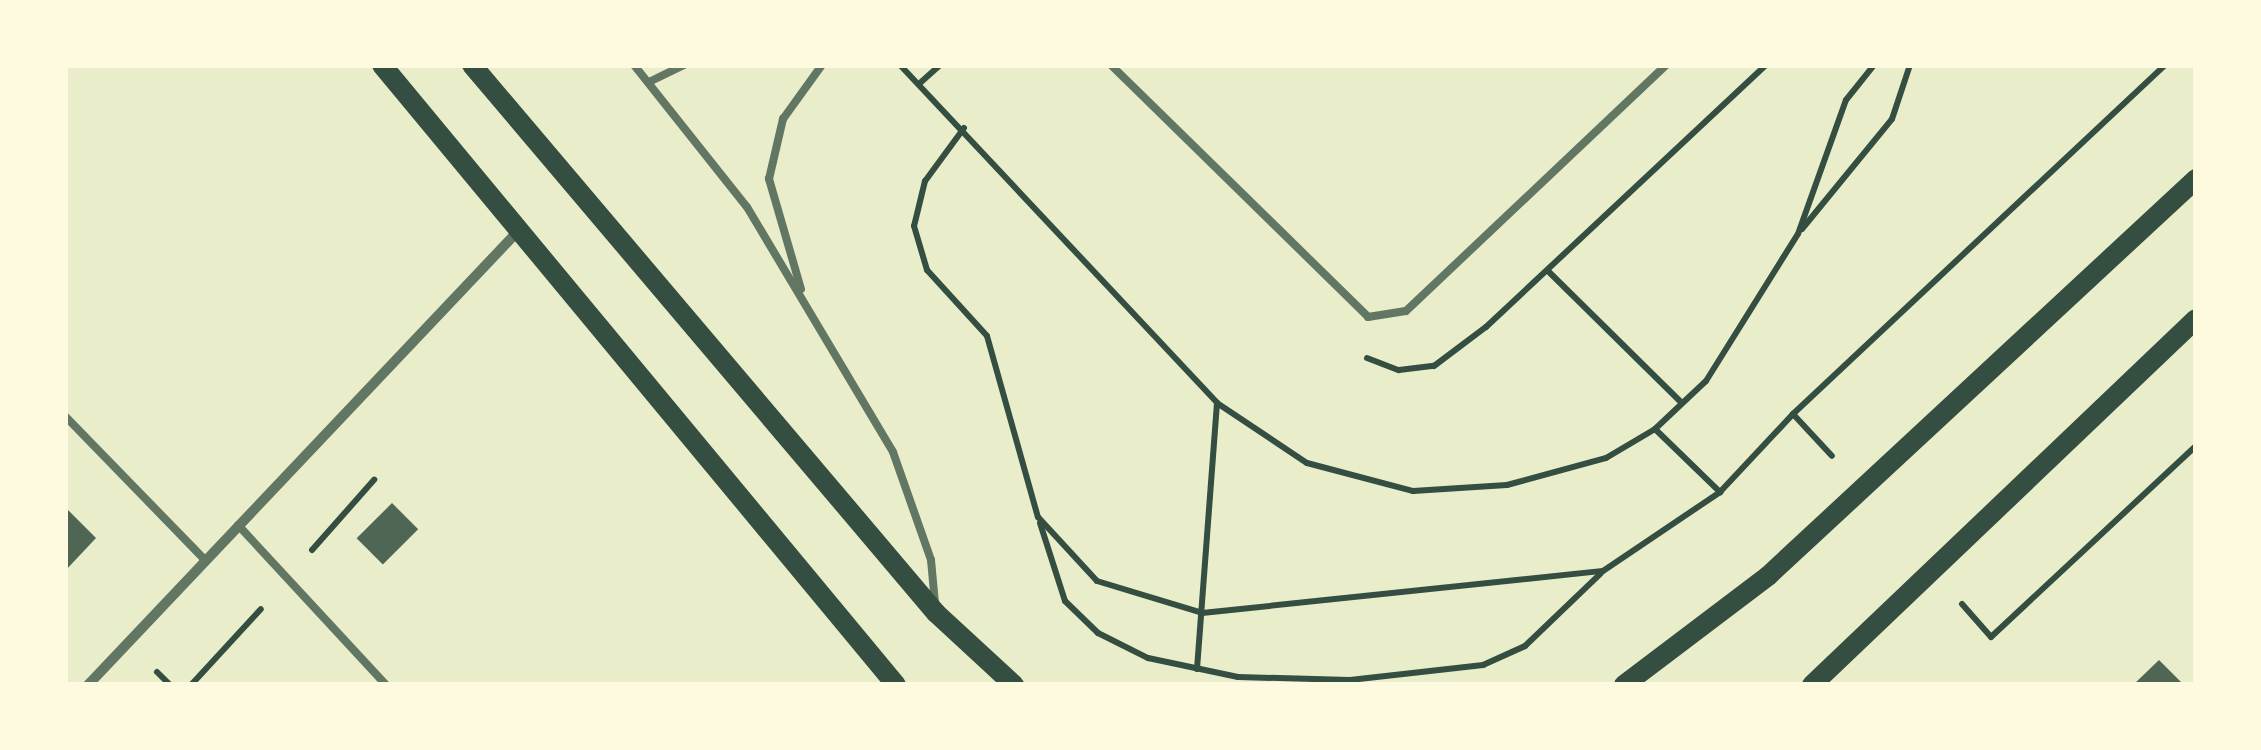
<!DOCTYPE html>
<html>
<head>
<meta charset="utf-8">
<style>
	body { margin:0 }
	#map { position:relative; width:2261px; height:750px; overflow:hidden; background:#e9edc9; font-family:"Nunito Sans",sans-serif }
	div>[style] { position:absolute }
	.building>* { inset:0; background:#4f6655; transform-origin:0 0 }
	.path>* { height:6px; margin:-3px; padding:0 3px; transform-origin:3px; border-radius:3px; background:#344e41 }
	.service>* { height:8px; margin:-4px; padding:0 4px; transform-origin:4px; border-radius:4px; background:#617663 }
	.minor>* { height:10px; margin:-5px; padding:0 5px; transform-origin:5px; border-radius:5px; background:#617663 }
	.secondary>* { height:20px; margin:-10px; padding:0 10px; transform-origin:10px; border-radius:10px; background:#344e41 }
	span { translate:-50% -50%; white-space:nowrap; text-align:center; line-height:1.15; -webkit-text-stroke:10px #fefae0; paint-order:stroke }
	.frame { position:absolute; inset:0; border:68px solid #fefae0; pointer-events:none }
</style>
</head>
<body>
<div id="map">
	<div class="building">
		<div style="left:392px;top:503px;width:37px;height:50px;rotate:45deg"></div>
		<div style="clip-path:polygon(65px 507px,96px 538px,65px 571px)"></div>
		<div style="clip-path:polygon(2159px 660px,2184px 685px,2133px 685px)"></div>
	</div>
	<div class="path">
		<div style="left:900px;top:65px;width:463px;rotate:46.8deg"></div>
		<div style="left:1217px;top:403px;width:108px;rotate:33.7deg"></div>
		<div style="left:1307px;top:463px;width:110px;rotate:14.8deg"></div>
		<div style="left:1413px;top:491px;width:94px;rotate:-3.7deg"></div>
		<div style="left:1507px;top:485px;width:103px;rotate:-15.3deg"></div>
		<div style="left:1606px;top:458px;width:57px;rotate:-30.6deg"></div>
		<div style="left:1655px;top:429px;width:70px;rotate:-43.3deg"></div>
		<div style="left:1706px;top:381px;width:173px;rotate:-58deg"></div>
		<div style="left:1798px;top:234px;width:142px;rotate:-70.3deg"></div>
		<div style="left:1846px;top:100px;width:45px;rotate:-51.3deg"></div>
		<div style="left:920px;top:83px;width:27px;rotate:-42deg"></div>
		<div style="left:964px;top:128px;width:66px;rotate:126.3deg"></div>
		<div style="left:925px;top:181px;width:46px;rotate:103.7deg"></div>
		<div style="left:914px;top:226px;width:46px;rotate:73.5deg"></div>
		<div style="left:927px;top:270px;width:89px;rotate:47.7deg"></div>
		<div style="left:987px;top:336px;width:188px;rotate:74.3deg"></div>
		<div style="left:1038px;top:517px;width:87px;rotate:47.3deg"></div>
		<div style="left:1097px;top:581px;width:110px;rotate:16.9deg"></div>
		<div style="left:1202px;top:613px;width:403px;rotate:-6deg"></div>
		<div style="left:1603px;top:571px;width:141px;rotate:-34deg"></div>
		<div style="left:1720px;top:492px;width:107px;rotate:-46.9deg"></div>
		<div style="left:1793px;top:414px;width:510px;rotate:-43.17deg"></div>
		<div style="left:1802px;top:229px;width:142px;rotate:-50.7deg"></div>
		<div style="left:1892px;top:119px;width:57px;rotate:-71.6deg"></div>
		<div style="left:1548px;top:271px;width:188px;rotate:44.6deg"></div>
		<div style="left:1367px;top:358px;width:34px;rotate:21deg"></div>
		<div style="left:1399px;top:370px;width:35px;rotate:-7deg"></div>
		<div style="left:1434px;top:366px;width:65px;rotate:-36.9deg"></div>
		<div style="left:1486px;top:327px;width:383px;rotate:-43.1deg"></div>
		<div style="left:1793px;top:414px;width:57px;rotate:47.1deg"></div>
		<div style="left:1655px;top:429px;width:91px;rotate:44.1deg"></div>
		<div style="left:1040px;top:523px;width:82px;rotate:72.2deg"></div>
		<div style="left:1065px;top:601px;width:46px;rotate:44.1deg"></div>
		<div style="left:1098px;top:633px;width:56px;rotate:26.6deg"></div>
		<div style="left:1148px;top:658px;width:92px;rotate:11.9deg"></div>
		<div style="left:1238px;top:677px;width:112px;rotate:1.5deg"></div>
		<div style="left:1350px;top:680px;width:134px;rotate:-6.4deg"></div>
		<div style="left:1483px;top:665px;width:46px;rotate:-24.3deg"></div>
		<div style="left:1525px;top:646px;width:105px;rotate:-43.8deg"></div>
		<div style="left:312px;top:550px;width:94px;rotate:-48.5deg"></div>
		<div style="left:1962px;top:604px;width:44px;rotate:48.7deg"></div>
		<div style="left:1991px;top:637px;width:280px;rotate:-43deg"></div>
		<div style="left:1197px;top:669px;width:267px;rotate:-85.7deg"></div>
		<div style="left:157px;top:672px;width:18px;rotate:45deg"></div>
		<div style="left:191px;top:685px;width:103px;rotate:-47.4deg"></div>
	</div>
	<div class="service">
		<div style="left:634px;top:65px;width:181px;rotate:51.5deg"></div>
		<div style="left:747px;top:207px;width:285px;rotate:59.2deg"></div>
		<div style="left:893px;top:452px;width:114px;rotate:70.6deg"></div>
		<div style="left:931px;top:560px;width:43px;rotate:84.7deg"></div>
		<div style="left:1111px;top:65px;width:360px;rotate:44.4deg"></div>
		<div style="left:1368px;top:317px;width:38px;rotate:-9deg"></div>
		<div style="left:1406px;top:311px;width:358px;rotate:-43.4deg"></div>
		<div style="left:649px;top:82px;width:39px;rotate:-26deg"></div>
		<div style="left:801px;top:289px;width:115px;rotate:-106.2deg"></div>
		<div style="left:769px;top:179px;width:62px;rotate:-76.9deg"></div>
		<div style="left:783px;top:119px;width:67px;rotate:-54.2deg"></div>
		<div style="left:65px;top:416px;width:201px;rotate:45.8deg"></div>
		<div style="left:238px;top:525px;width:218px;rotate:47.2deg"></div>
	</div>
	<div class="minor">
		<div style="left:88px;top:685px;width:627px;rotate:-46.55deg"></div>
	</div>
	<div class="secondary">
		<div style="left:382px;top:65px;width:805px;rotate:50.34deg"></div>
		<div style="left:472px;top:65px;width:718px;rotate:49.74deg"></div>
		<div style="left:936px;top:613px;width:106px;rotate:42.7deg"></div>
		<div style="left:1624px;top:685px;width:181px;rotate:-37.1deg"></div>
		<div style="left:1768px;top:576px;width:584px;rotate:-42.85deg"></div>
		<div style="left:1812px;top:685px;width:530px;rotate:-43.63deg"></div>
	</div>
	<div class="frame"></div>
</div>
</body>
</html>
